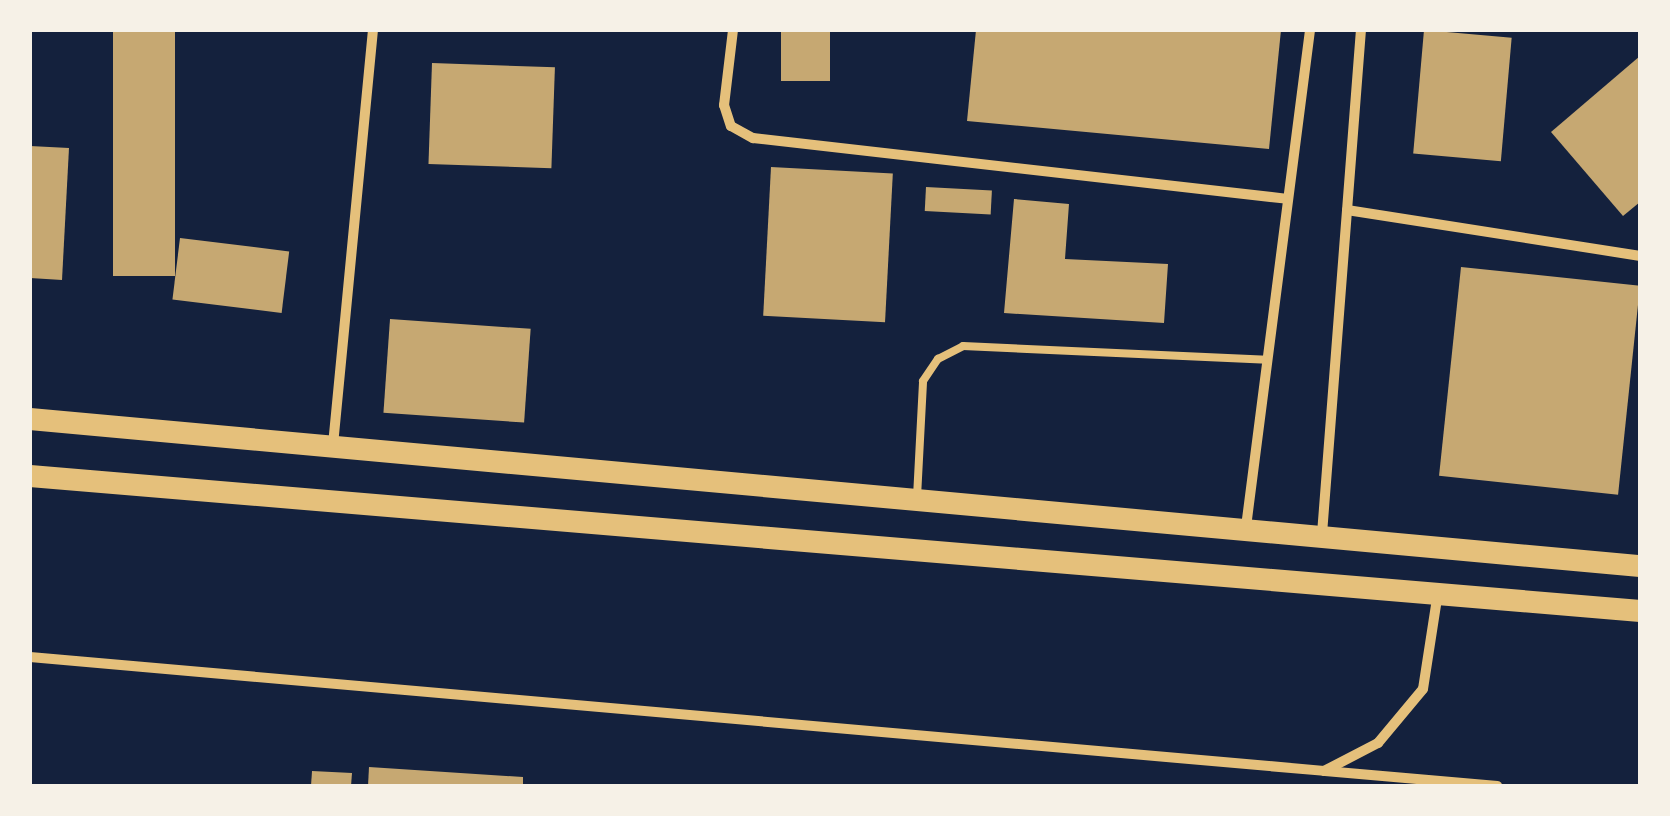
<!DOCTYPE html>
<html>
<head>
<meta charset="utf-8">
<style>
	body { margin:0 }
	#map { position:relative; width:1670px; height:816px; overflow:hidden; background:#14213d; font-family:"Golos Text",sans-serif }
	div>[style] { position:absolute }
	.building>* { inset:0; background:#c6a872; transform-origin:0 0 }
	.service>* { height:8px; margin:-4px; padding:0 4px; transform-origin:4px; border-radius:4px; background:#e5c07b }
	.minor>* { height:10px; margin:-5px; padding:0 5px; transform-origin:5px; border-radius:5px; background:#e5c07b }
	.primary>* { height:22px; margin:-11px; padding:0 11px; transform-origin:11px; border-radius:11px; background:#e5c07b }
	span { translate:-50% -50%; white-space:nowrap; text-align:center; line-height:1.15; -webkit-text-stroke:8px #f6f1e7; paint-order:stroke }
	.frame { position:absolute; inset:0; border:32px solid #f6f1e7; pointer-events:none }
</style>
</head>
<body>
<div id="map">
	<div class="building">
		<div style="left:113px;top:30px;width:62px;height:246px"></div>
		<div style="left:781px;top:30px;width:49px;height:51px"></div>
		<div style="clip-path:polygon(976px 30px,1281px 30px,1269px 149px,967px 121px)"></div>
		<div style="left:1424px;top:30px;width:88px;height:124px;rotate:5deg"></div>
		<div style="clip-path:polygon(1640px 56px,1640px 202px,1623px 216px,1551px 132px)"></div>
		<div style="left:432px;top:63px;width:123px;height:101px;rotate:2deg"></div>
		<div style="clip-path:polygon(30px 146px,69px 148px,62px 280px,30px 278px)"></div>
		<div style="left:771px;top:167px;width:122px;height:149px;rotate:3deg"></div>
		<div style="left:926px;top:187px;width:66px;height:24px;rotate:3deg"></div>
		<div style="clip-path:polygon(1014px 199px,1069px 204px,1065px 259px,1168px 264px,1164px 323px,1004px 313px)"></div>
		<div style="left:180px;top:238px;width:110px;height:62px;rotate:7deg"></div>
		<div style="left:1461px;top:267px;width:180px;height:210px;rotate:6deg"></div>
		<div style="left:390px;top:319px;width:141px;height:94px;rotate:4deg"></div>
		<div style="clip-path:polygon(369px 767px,523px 777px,523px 786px,368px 786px)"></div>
		<div style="clip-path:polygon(312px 771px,352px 773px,351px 786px,311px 786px)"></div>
	</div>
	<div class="service">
		<div style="left:917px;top:497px;width:116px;rotate:-87deg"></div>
		<div style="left:923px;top:381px;width:27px;rotate:-56deg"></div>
		<div style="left:938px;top:359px;width:28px;rotate:-27deg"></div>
		<div style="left:963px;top:346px;width:304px;rotate:2.6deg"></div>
	</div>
	<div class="minor">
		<div style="left:733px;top:30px;width:76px;rotate:96.8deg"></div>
		<div style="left:724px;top:105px;width:22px;rotate:72deg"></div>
		<div style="left:731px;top:126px;width:25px;rotate:29deg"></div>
		<div style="left:753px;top:138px;width:538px;rotate:6.5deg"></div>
		<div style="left:1347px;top:210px;width:297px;rotate:8.9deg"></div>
		<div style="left:333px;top:445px;width:417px;rotate:-84.5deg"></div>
		<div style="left:1246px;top:527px;width:501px;rotate:-82.66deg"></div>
		<div style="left:1322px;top:534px;width:506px;rotate:-85.58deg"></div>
		<div style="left:30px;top:657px;width:1299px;rotate:5.03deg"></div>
		<div style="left:1324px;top:771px;width:61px;rotate:-27.4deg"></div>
		<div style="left:1378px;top:743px;width:70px;rotate:-50.2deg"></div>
		<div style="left:1423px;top:689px;width:98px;rotate:-81.2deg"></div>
		<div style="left:1325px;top:771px;width:173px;rotate:5deg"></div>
	</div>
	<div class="primary">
		<div style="left:30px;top:419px;width:1617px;rotate:5.22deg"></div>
		<div style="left:30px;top:476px;width:1616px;rotate:4.79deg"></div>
	</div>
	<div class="frame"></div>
</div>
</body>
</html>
